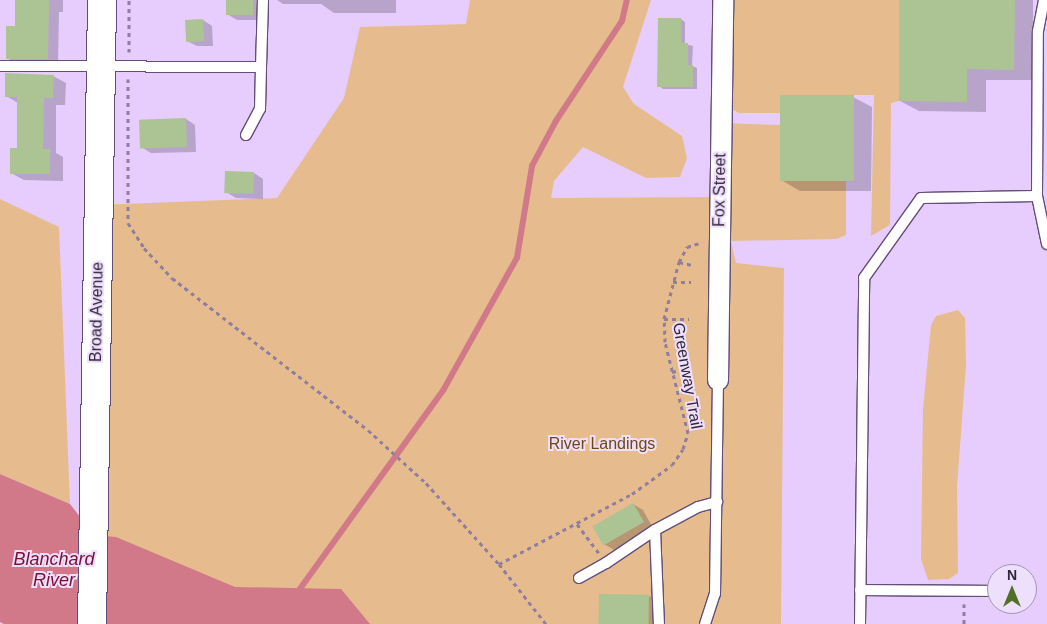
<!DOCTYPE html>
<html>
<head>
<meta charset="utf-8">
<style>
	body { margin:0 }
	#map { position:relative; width:1047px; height:624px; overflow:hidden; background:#e6cdfd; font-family:Helvetica,sans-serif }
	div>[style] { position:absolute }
	.green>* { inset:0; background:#e6bc8e }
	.water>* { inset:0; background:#d17989 }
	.shadow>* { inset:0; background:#0003 }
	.stream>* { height:5.5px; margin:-2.75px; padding:0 2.75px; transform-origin:2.75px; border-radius:2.75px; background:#d17989 }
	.building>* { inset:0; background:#acc494; transform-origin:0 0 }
	.path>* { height:3px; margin-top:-1.5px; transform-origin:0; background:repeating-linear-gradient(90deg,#907ea0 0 4px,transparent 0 8px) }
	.roads { filter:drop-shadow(1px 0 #644e77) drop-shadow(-1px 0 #644e77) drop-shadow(0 1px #644e77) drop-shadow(0 -1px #644e77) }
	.lane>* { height:10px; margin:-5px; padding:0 5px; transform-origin:5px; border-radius:5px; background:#fff }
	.street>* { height:20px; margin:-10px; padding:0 10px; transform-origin:10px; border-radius:10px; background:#fff }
	.secondary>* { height:28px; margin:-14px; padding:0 14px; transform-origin:14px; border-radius:14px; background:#fff }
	span { translate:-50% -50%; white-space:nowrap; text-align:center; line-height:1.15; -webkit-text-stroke:4px #eedffc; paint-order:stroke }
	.street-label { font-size:16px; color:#302639 }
	.park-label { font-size:16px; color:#6e4713 }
	.water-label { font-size:18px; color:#7a0f32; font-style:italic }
	.north { position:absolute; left:987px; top:564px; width:50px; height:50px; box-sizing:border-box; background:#eedffc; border:1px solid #a295ae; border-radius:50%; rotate:0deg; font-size:14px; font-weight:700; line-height:20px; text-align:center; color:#302639 }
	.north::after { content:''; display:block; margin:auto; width:18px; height:22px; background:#517026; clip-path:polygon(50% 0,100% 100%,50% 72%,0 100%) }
</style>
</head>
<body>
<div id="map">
	<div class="green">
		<div style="clip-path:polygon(470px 0,651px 0,623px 87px,634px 104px,682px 136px,687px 158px,680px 177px,646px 178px,583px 147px,554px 181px,551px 198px,720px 197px,721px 123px,780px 125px,780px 181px,846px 181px,846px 235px,836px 239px,731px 241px,736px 263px,784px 268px,781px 624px,198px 624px,93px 578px,99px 205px,277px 198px,344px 98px,360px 27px,466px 24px)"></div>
		<div style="clip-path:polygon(723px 0,899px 0,899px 101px,891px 103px,890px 225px,871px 236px,874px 95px,781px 95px,780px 113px,739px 113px,722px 104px)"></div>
		<div style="clip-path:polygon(0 199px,59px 227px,70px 504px,0 474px)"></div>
		<div style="clip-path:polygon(958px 310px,965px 318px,966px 365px,957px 487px,958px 573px,949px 579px,928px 580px,921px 559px,923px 409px,931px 325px,936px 316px)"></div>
	</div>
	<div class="water">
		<div style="clip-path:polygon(0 474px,70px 504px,94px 535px,116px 537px,235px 587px,341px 589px,370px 624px,4px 624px,0 622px)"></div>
	</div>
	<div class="shadow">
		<div style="clip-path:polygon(16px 0,63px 0,63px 12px,59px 12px,58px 64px,17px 64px,7px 58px,16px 28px)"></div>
		<div style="clip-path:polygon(228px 0,263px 0,263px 20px,237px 20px,227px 14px)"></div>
		<div style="clip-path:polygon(277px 0,396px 0,396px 13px,334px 13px,321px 4px,283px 4px)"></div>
		<div style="clip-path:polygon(901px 0,1033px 0,1033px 80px,986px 80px,986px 112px,919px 111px,900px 101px)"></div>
		<div style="clip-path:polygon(681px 19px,685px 22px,685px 44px,693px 46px,692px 66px,697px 68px,697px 89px,663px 89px,659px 86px)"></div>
		<div style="clip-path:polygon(203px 20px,212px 26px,213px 46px,197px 46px,187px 41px)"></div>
		<div style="clip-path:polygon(53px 76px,66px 83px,65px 105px,56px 105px,56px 153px,63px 157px,63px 181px,24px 180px,11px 173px,18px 150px,18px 103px,6px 96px)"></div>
		<div style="clip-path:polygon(853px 97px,872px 107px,871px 191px,800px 191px,781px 180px)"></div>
		<div style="clip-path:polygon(186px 119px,195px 125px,196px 152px,151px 153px,141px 147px)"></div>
		<div style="clip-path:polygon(254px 173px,263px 179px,263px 199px,236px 198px,226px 192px)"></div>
		<div style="clip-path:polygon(633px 504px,643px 510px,653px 528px,614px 550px,604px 544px)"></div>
		<div style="clip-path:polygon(649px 596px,653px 598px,653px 624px,600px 624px)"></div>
	</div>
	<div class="stream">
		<div style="left:297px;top:593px;width:251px;rotate:-54.2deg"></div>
		<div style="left:444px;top:389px;width:150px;rotate:-60.9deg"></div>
		<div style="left:517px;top:258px;width:93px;rotate:-80.7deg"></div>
		<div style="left:532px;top:166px;width:51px;rotate:-61.9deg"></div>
		<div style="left:556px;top:121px;width:120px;rotate:-56.6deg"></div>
		<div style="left:622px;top:21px;width:22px;rotate:-77deg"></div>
	</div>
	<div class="building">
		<div style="clip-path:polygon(15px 0,49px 0,48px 59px,6px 59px,6px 26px,15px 26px)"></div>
		<div style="left:226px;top:0;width:27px;height:15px"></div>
		<div style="clip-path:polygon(899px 0,1015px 0,1014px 70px,967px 69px,967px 102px,899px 101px)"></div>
		<div style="clip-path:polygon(658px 18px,681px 18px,681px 43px,688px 43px,688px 65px,693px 65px,693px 87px,657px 87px)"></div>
		<div style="left:203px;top:19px;width:22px;height:18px;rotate:87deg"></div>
		<div style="clip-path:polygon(5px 73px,54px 75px,53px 98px,44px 98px,43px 149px,50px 149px,50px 174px,10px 174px,10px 148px,17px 148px,17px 97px,5px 97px)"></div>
		<div style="left:780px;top:95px;width:74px;height:86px"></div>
		<div style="left:186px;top:118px;width:29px;height:47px;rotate:88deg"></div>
		<div style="left:225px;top:171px;width:29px;height:22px;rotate:2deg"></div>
		<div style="left:633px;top:503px;width:22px;height:47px;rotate:60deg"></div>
		<div style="left:599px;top:594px;width:50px;height:30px;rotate:1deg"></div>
	</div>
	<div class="path">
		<div style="left:129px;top:52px;width:52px;rotate:-90deg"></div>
		<div style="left:128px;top:79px;width:144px;rotate:90deg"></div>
		<div style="left:128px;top:223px;width:30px;rotate:57deg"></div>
		<div style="left:144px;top:248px;width:41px;rotate:47deg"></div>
		<div style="left:172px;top:278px;width:248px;rotate:37.8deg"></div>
		<div style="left:368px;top:430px;width:79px;rotate:42.4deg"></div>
		<div style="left:426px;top:483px;width:109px;rotate:48deg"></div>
		<div style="left:499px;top:564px;width:76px;rotate:51.9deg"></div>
		<div style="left:679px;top:262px;width:13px;rotate:13deg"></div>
		<div style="left:673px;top:282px;width:18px"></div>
		<div style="left:664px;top:319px;width:25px"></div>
		<div style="left:672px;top:372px;width:14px;rotate:-12deg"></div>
		<div style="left:577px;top:524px;width:36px;rotate:53deg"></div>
		<div style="left:499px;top:564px;width:150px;rotate:-27.8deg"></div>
		<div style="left:632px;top:494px;width:49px;rotate:-35.9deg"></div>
		<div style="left:672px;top:465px;width:19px;rotate:-55deg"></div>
		<div style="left:683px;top:449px;width:17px;rotate:-73deg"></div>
		<div style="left:688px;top:433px;width:94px;rotate:-104.2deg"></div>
		<div style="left:665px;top:342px;width:23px;rotate:-92deg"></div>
		<div style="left:664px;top:319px;width:59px;rotate:-75.3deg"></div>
		<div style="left:679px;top:262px;width:17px;rotate:-62deg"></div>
		<div style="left:687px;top:247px;width:16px;rotate:-18deg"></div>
		<div style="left:964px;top:604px;width:20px;rotate:90deg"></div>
	</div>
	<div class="roads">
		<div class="lane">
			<div style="left:0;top:66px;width:261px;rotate:0.2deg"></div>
			<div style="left:261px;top:67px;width:67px;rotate:-88.3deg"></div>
			<div style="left:246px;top:135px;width:30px;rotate:-62deg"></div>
			<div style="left:260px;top:109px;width:42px;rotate:-88.6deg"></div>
			<div style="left:1037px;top:196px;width:49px;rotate:78.2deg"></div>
			<div style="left:655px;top:530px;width:94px;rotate:87.6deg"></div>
			<div style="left:579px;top:578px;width:31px;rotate:-29deg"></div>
			<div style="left:606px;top:563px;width:59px;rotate:-34deg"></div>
			<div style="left:655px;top:530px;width:49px;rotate:-28.1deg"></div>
			<div style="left:698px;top:507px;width:20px;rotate:-15deg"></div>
			<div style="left:860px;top:590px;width:137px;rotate:0.4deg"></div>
			<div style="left:705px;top:624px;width:32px;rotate:-72deg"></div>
			<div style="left:715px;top:594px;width:214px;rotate:-89.2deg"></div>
			<div style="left:860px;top:624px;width:346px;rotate:-89.3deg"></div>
			<div style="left:864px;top:278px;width:98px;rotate:-54.5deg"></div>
			<div style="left:921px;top:198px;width:116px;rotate:-1deg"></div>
			<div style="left:1037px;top:196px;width:165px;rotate:-89.7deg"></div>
			<div style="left:1038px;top:31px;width:32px;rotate:-79deg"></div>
		</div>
		<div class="street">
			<div style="left:718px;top:380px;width:380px;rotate:-89.2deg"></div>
		</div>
		<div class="secondary">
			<div style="left:92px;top:624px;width:624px;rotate:-89.08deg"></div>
		</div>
	</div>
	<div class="street-label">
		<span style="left:720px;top:190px;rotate:-89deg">Fox Street</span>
		<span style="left:97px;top:312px;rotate:-89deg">Broad Avenue</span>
		<span style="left:687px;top:376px;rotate:80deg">Greenway Trail</span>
	</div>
	<div class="park-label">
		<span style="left:602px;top:444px">River Landings</span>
	</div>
	<div class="water-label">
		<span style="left:54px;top:570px">Blanchard<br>River</span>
	</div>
	<div class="north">N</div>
</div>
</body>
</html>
